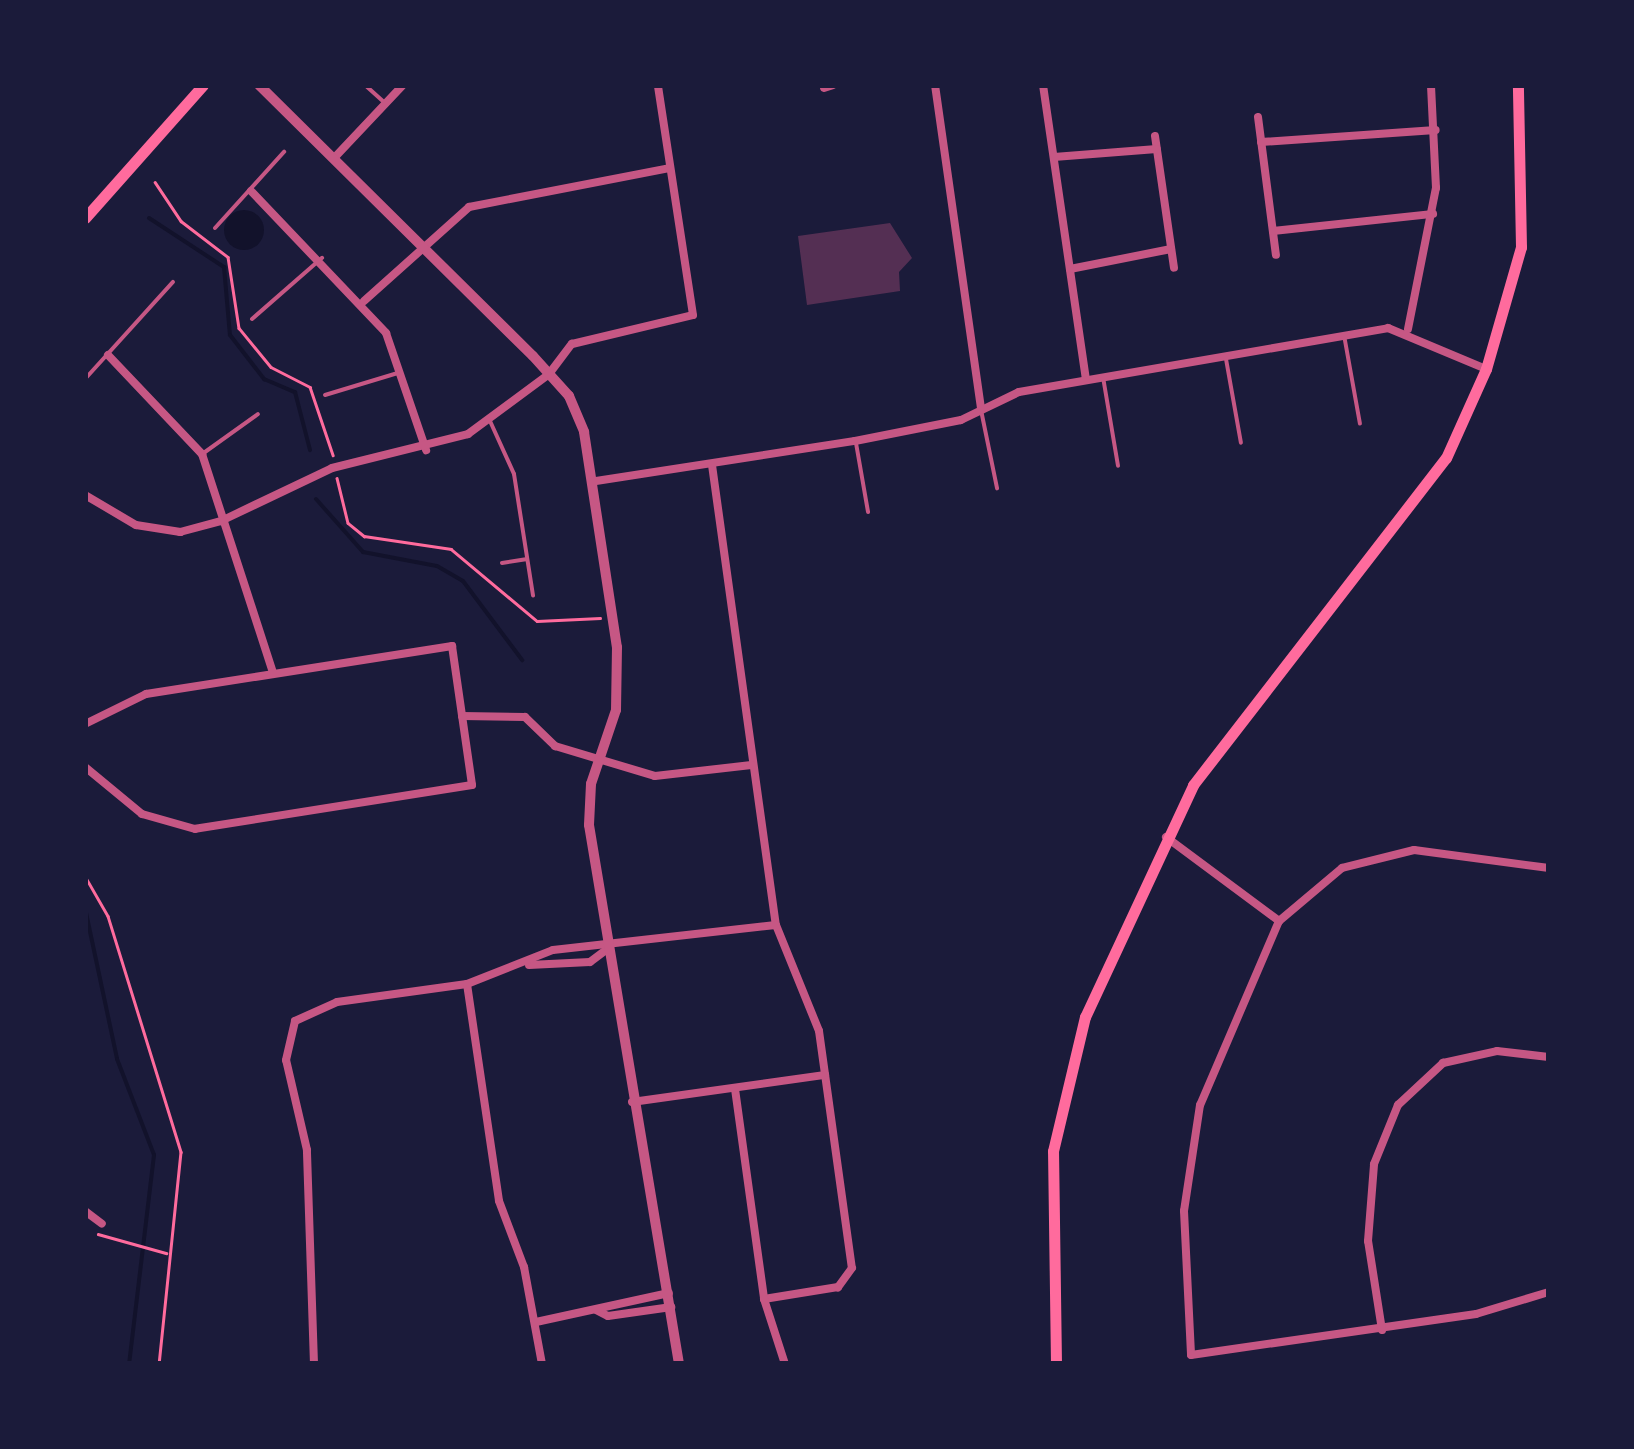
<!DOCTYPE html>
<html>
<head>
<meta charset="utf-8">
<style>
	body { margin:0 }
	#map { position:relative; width:1634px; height:1449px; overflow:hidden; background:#1b1b3a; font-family:"Space Grotesk",sans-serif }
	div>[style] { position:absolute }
	.water>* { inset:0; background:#12122b }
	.round { border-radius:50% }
	.stream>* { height:4px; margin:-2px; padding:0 2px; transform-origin:2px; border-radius:2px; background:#12122b }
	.building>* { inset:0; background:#542f53 }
	.path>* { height:2.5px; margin:-1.25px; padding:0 1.25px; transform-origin:1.25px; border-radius:1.25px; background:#ff6b9d }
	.service>* { height:4px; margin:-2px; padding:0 2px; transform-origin:2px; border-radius:2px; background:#c65784 }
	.minor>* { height:8px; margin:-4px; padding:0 4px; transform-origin:4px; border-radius:4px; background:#c65784 }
	.tertiary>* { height:10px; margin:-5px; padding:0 5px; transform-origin:5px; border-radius:5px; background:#c65784 }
	.secondary>* { height:11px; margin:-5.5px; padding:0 5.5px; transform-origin:5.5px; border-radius:5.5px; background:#ff6b9d }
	span { translate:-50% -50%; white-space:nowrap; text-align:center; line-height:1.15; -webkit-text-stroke:9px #1b1b3a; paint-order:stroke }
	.frame { position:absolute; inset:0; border:88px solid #1b1b3a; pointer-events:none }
</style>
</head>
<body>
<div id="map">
	<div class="water">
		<div class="round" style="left:224px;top:210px;width:40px;height:40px"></div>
	</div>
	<div class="stream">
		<div style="left:149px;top:218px;width:90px;rotate:33.2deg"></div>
		<div style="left:224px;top:267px;width:68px;rotate:85deg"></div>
		<div style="left:230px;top:335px;width:56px;rotate:52.3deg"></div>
		<div style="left:264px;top:379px;width:34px;rotate:23deg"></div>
		<div style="left:295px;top:392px;width:60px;rotate:75.5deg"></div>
		<div style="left:316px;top:499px;width:71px;rotate:48.4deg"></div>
		<div style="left:363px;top:552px;width:75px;rotate:10.7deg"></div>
		<div style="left:437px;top:566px;width:30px;rotate:30deg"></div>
		<div style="left:463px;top:581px;width:99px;rotate:53.2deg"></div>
		<div style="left:85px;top:908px;width:154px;rotate:78deg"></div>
		<div style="left:117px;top:1059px;width:103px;rotate:68.9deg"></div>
		<div style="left:154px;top:1155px;width:210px;rotate:96.8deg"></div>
	</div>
	<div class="building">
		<div style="clip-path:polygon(890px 223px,912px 258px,899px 272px,900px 291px,807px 305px,798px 236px)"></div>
	</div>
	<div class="path">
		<div style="left:155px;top:182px;width:47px;rotate:56.3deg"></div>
		<div style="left:181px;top:221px;width:59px;rotate:37.5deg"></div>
		<div style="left:228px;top:257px;width:72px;rotate:81.2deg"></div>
		<div style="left:239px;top:328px;width:50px;rotate:50.6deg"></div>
		<div style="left:271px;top:367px;width:44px;rotate:27.1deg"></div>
		<div style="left:310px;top:387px;width:72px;rotate:71.3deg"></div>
		<div style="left:337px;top:478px;width:46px;rotate:76.3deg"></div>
		<div style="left:348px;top:523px;width:21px;rotate:39deg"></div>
		<div style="left:364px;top:536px;width:88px;rotate:8.5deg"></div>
		<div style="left:451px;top:549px;width:112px;rotate:39.9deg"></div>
		<div style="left:537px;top:621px;width:63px;rotate:-2.7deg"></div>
		<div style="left:85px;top:876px;width:46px;rotate:60.1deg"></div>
		<div style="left:108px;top:916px;width:247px;rotate:72.8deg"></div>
		<div style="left:181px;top:1152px;width:213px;rotate:95.9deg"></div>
		<div style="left:98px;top:1234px;width:71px;rotate:15.6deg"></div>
	</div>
	<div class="service">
		<div style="left:365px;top:85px;width:28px;rotate:42deg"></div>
		<div style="left:215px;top:228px;width:103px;rotate:-47.8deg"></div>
		<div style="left:252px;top:319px;width:93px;rotate:-41.1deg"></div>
		<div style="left:1344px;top:335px;width:90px;rotate:79.8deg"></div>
		<div style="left:1226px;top:359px;width:85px;rotate:79.9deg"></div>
		<div style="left:1103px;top:377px;width:90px;rotate:80.4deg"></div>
		<div style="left:85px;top:379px;width:131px;rotate:-47.8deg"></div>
		<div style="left:325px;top:395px;width:76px;rotate:-16.8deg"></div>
		<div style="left:981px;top:410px;width:80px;rotate:78.4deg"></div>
		<div style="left:490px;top:421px;width:58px;rotate:65.6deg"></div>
		<div style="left:514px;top:474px;width:123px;rotate:81.1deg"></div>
		<div style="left:856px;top:443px;width:70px;rotate:80.1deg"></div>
		<div style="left:205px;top:452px;width:65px;rotate:-35.6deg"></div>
		<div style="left:502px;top:563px;width:24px;rotate:-9deg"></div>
	</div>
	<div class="minor">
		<div style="left:935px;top:85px;width:328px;rotate:81.9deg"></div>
		<div style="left:1043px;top:85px;width:298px;rotate:81.7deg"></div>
		<div style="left:824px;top:88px;width:9px;rotate:-18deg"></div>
		<div style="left:1258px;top:117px;width:139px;rotate:82.6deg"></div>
		<div style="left:1155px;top:136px;width:133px;rotate:81.8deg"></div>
		<div style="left:1261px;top:142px;width:175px;rotate:-3.9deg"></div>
		<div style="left:336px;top:156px;width:98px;rotate:-46.7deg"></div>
		<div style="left:1054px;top:157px;width:103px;rotate:-4.4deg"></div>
		<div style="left:251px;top:191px;width:196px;rotate:46.4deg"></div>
		<div style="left:386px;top:333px;width:124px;rotate:71.1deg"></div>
		<div style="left:1273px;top:231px;width:161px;rotate:-6.1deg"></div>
		<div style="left:1070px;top:269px;width:103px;rotate:-11.2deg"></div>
		<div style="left:364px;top:301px;width:141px;rotate:-41.8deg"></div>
		<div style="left:469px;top:207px;width:204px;rotate:-11deg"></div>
		<div style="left:1408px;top:329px;width:144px;rotate:-78.8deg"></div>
		<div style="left:1436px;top:188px;width:103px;rotate:-92.8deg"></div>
		<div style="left:108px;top:355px;width:137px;rotate:46.5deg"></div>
		<div style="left:202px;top:454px;width:227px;rotate:72deg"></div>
		<div style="left:712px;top:465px;width:464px;rotate:82.1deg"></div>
		<div style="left:776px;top:925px;width:114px;rotate:67.9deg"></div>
		<div style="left:819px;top:1031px;width:239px;rotate:82.1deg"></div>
		<div style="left:852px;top:1268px;width:24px;rotate:126deg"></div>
		<div style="left:838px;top:1287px;width:75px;rotate:170.8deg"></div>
		<div style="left:596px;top:481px;width:262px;rotate:-8.8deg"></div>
		<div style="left:855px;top:441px;width:108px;rotate:-11.2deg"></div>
		<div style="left:961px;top:420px;width:64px;rotate:-25.8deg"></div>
		<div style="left:1019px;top:392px;width:375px;rotate:-9.8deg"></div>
		<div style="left:1388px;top:328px;width:106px;rotate:22.7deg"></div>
		<div style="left:85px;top:495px;width:59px;rotate:30.5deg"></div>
		<div style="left:136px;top:525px;width:45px;rotate:9deg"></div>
		<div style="left:180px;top:532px;width:42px;rotate:-15deg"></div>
		<div style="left:221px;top:521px;width:123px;rotate:-25.5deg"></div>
		<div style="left:332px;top:468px;width:140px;rotate:-14deg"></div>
		<div style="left:468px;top:434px;width:101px;rotate:-36.5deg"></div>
		<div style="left:549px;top:374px;width:38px;rotate:-53deg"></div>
		<div style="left:572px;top:344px;width:124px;rotate:-13.5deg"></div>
		<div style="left:693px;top:315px;width:233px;rotate:-98.7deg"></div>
		<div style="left:462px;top:716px;width:63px;rotate:0.9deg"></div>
		<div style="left:525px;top:717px;width:42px;rotate:44deg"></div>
		<div style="left:555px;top:746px;width:104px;rotate:16.7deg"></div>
		<div style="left:655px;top:776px;width:97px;rotate:-6.5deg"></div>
		<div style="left:85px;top:724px;width:68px;rotate:-26.2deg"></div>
		<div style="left:146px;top:694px;width:310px;rotate:-8.9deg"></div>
		<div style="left:452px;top:646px;width:140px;rotate:81.8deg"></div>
		<div style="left:472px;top:785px;width:280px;rotate:171deg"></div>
		<div style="left:195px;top:829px;width:55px;rotate:-164.2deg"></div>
		<div style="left:142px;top:814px;width:74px;rotate:-140.5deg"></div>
		<div style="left:1166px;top:837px;width:141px;rotate:36.6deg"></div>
		<div style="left:1549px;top:868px;width:136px;rotate:-172.4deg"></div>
		<div style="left:1414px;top:850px;width:74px;rotate:166deg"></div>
		<div style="left:1342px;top:868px;width:82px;rotate:139.9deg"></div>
		<div style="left:1279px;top:921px;width:200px;rotate:113.2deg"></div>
		<div style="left:1200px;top:1105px;width:107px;rotate:98.6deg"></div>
		<div style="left:1184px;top:1211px;width:144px;rotate:87.2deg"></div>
		<div style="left:1191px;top:1355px;width:288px;rotate:-8.2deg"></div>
		<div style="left:1476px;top:1314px;width:76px;rotate:-16.8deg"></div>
		<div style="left:529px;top:965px;width:61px;rotate:-2.8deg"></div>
		<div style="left:590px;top:962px;width:20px;rotate:-37deg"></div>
		<div style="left:467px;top:984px;width:219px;rotate:81.6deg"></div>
		<div style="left:499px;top:1201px;width:71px;rotate:69.3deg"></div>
		<div style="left:524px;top:1267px;width:99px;rotate:79.5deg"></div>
		<div style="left:735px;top:1089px;width:212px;rotate:82.1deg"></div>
		<div style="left:764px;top:1299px;width:68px;rotate:72.1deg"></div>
		<div style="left:632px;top:1102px;width:195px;rotate:-8deg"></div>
		<div style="left:85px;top:1211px;width:21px;rotate:37deg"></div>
		<div style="left:596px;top:1310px;width:13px;rotate:27deg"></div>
		<div style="left:608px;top:1316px;width:64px;rotate:-8.1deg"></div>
		<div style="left:536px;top:1322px;width:136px;rotate:-12.3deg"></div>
		<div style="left:1382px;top:1330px;width:90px;rotate:-98.9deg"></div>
		<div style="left:1368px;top:1241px;width:77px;rotate:-85.5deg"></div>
		<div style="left:1374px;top:1164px;width:64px;rotate:-67.9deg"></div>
		<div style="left:1398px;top:1105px;width:62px;rotate:-43deg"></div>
		<div style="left:1443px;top:1063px;width:55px;rotate:-12.5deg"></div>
		<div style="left:1497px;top:1051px;width:52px;rotate:6.6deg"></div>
		<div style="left:314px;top:1364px;width:214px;rotate:-91.9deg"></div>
		<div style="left:307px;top:1150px;width:92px;rotate:-103.1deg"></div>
		<div style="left:286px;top:1060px;width:40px;rotate:-77deg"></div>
		<div style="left:295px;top:1021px;width:46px;rotate:-24.3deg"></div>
		<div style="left:337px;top:1002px;width:131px;rotate:-7.9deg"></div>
		<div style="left:467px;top:984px;width:92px;rotate:-21.6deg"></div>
		<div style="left:553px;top:950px;width:224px;rotate:-6.4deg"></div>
	</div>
	<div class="tertiary">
		<div style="left:259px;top:85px;width:385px;rotate:44.7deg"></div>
		<div style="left:533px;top:356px;width:54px;rotate:48deg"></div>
		<div style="left:569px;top:396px;width:39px;rotate:67deg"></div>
		<div style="left:584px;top:432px;width:218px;rotate:81.3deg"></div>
		<div style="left:617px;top:647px;width:63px;rotate:90.9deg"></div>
		<div style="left:616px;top:710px;width:78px;rotate:108.7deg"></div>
		<div style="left:591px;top:784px;width:41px;rotate:92.8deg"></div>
		<div style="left:589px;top:825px;width:546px;rotate:80.52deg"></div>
	</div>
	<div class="secondary">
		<div style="left:85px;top:218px;width:178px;rotate:-48.4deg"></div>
		<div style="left:1056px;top:1364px;width:213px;rotate:-90.8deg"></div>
		<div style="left:1053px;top:1151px;width:138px;rotate:-76.6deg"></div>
		<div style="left:1085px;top:1017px;width:256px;rotate:-65deg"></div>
		<div style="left:1193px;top:785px;width:413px;rotate:-52.3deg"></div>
		<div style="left:1446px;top:458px;width:98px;rotate:-65.8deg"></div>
		<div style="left:1486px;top:369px;width:127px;rotate:-74deg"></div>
		<div style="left:1521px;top:247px;width:162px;rotate:-91.1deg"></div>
	</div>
	<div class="frame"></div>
</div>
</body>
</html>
